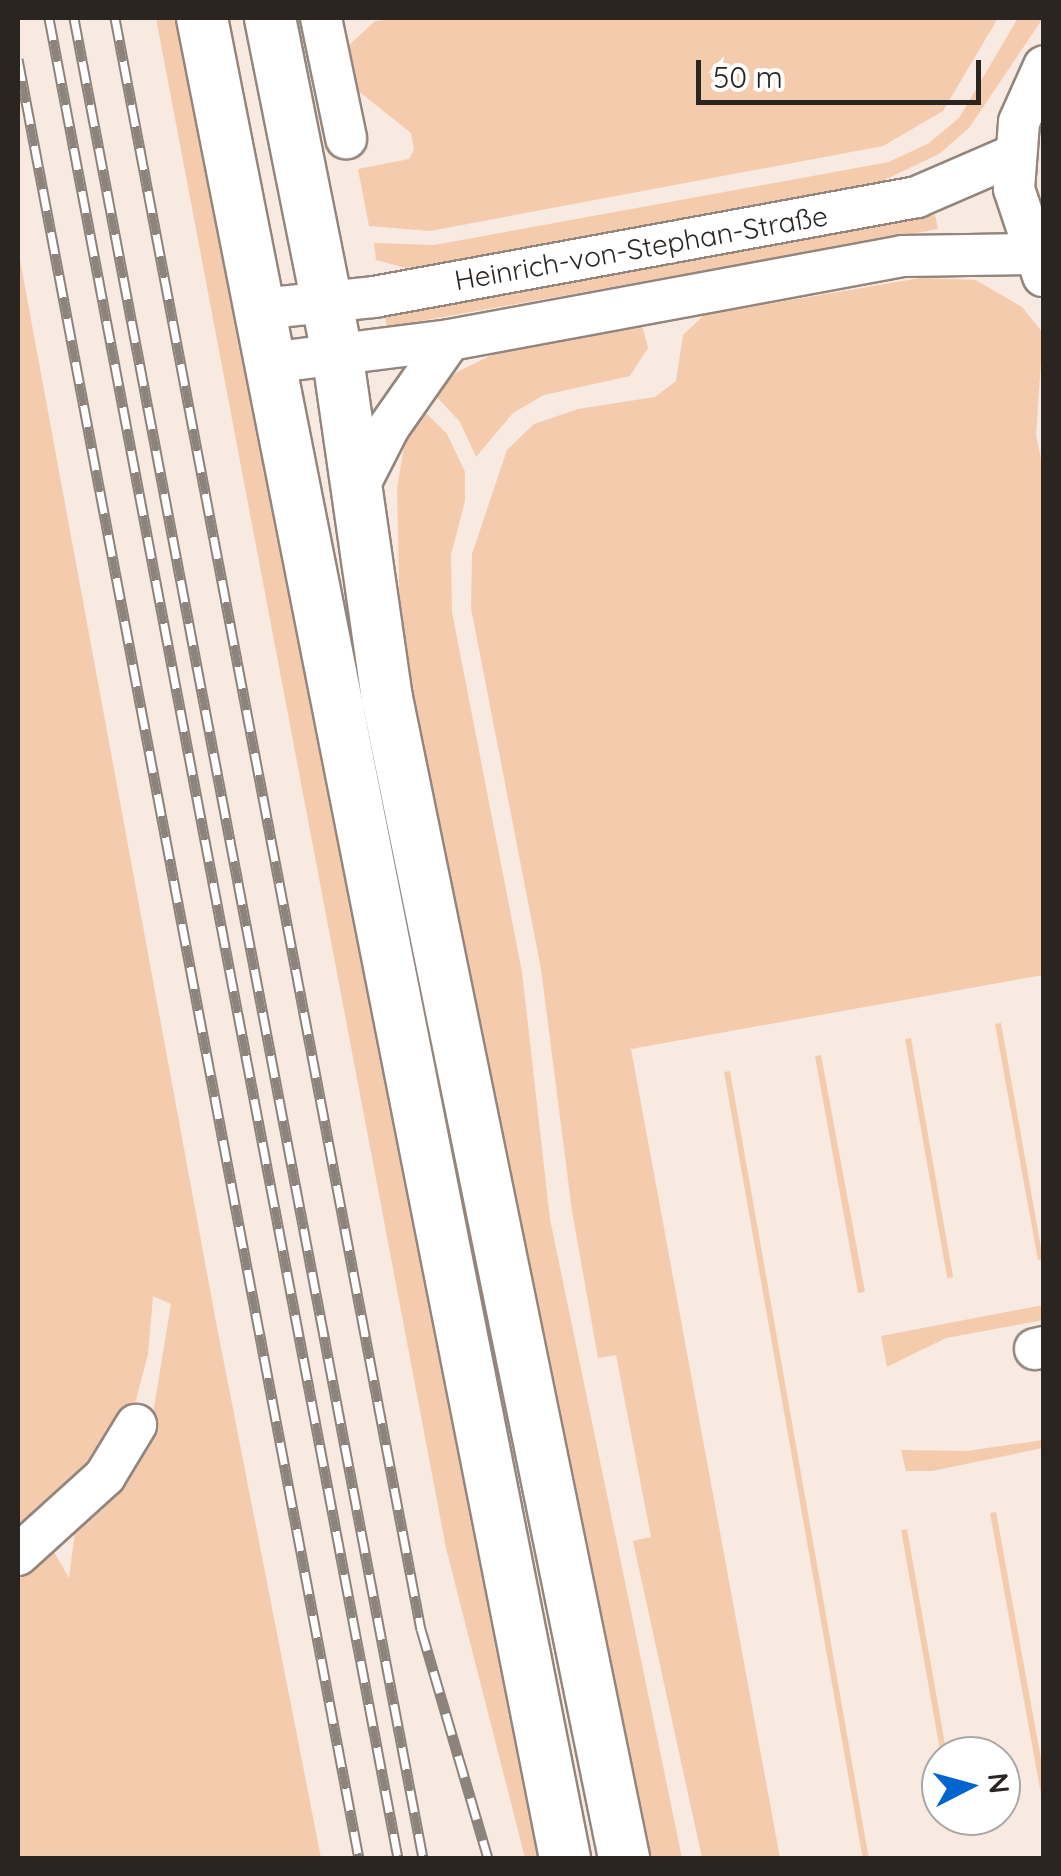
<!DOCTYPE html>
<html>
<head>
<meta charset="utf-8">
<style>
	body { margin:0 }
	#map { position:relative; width:1061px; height:1876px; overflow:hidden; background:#f8eae0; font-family:Quicksand,sans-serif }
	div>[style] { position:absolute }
	.green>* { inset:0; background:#f5cbad; transform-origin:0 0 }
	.roads { filter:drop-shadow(2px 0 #92867d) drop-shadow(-2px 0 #92867d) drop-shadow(0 2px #92867d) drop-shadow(0 -2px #92867d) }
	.minor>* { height:40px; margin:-20px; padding:0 20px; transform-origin:20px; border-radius:20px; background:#fff }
	.major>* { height:50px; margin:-25px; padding:0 25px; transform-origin:25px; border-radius:25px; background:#fff }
	.rail>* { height:11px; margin-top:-5.5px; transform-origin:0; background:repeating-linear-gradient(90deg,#fff 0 22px,#8c837c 0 44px); box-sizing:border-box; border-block:2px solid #8c837c }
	span { translate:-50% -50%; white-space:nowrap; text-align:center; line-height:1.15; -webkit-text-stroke:9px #fff; paint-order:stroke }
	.street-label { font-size:28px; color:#2a2521 }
	.frame { position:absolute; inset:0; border:20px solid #2a2521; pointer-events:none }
	.north { position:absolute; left:921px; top:1736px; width:100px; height:100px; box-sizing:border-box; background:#fff; border:2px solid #aaa8a6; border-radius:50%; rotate:84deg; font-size:28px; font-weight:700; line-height:40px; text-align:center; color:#2a2521 }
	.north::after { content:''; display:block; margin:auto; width:35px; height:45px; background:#0065ce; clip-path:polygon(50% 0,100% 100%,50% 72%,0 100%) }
	.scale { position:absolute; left:696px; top:60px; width:285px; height:45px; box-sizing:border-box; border:5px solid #2a2521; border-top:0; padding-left:12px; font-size:30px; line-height:35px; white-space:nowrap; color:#2a2521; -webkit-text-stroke:8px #fff; paint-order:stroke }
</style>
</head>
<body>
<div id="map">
	<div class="green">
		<div style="clip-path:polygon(156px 18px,181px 18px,540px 1858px,525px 1858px,446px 1548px)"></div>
		<div style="clip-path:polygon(404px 18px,998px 18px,943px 111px,883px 146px,430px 231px,369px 226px,358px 169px,409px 159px,414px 150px,411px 133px,352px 86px,346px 48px,375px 21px)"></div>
		<div style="clip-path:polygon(1018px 18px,1043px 18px,969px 128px,939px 154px,880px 182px,437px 265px,406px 268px,376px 260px,374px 243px,434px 245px,889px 162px,929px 143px,959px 118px)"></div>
		<div style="clip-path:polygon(935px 215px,938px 229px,387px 327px,385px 316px)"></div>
		<div style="clip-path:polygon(18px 249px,216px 1322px,321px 1858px,18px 1858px,18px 1580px,53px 1550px,69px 1578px,75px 1531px,103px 1509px,147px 1450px,171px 1304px,153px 1296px,148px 1354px,131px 1419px,109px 1454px,18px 1540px)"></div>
		<div style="clip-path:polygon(920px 278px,976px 280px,1022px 307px,1043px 333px,1036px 435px,1044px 473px,1043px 975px,631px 1049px,780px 1858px,702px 1858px,633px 1541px,651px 1537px,616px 1355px,598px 1358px,572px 1211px,541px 969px,471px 608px,472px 554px,507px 450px,534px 424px,578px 409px,655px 397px,676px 381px,683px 335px,704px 315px)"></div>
		<div style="clip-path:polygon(642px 325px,648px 348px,630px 376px,544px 395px,513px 413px,476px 457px,460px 422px,433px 393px,457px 372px,496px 353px)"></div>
		<div style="clip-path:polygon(423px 410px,447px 434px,465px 472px,465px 501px,451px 555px,452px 612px,522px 972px,550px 1219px,682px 1858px,643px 1858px,427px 806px,400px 626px,397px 489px,404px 447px)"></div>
		<div style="clip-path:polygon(1001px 1023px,1043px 1259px,1043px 1260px,1038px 1260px,995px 1024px)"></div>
		<div style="left:911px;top:1038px;width:243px;height:6px;rotate:80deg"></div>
		<div style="clip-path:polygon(821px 1055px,865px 1292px,858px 1293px,815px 1056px)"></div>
		<div style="left:730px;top:1071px;width:800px;height:6px;rotate:80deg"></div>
		<div style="clip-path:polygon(1043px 1305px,1043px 1320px,946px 1338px,887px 1367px,881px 1336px)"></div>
		<div style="clip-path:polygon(1043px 1440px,1043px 1448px,932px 1471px,906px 1471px,901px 1450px,967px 1451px)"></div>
		<div style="clip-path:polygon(996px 1512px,1043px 1770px,1043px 1805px,990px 1513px)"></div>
		<div style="left:907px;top:1529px;width:231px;height:6px;rotate:80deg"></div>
	</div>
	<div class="roads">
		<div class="minor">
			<div style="left:321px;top:18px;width:123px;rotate:78.2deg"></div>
			<div style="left:1043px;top:276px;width:92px;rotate:-108.4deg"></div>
			<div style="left:1014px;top:189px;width:67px;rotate:-85.7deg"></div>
			<div style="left:1019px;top:122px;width:61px;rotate:-65.9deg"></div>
			<div style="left:260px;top:309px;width:115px;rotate:-6deg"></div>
			<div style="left:374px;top:297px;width:552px;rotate:-10.43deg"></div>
			<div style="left:917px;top:197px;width:106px;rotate:-23.4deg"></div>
			<div style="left:269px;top:363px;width:182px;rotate:-7.2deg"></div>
			<div style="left:450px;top:340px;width:460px;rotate:-10.5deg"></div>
			<div style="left:902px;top:256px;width:129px;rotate:-0.9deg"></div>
			<div style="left:359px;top:486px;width:66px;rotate:-63deg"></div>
			<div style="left:389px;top:427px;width:106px;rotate:-55deg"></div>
			<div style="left:1035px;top:1349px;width:9px;rotate:-13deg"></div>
			<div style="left:18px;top:1555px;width:118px;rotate:-42.2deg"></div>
			<div style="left:105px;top:1476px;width:60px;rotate:-58.7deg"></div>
		</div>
		<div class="major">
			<div style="left:202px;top:18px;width:1875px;rotate:78.84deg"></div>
			<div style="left:270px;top:18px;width:341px;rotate:78.7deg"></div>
			<div style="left:337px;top:352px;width:350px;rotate:81.8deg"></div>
			<div style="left:387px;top:698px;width:1184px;rotate:78.45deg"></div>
		</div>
	</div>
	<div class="rail">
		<div style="left:49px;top:18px;width:1873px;rotate:79.26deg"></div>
		<div style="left:74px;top:18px;width:1873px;rotate:79.26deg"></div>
		<div style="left:115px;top:18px;width:1640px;rotate:79.25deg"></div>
		<div style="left:421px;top:1629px;width:239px;rotate:73.7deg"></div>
		<div style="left:18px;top:59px;width:1831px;rotate:79.27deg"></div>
	</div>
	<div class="street-label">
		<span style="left:641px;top:248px;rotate:-10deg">Heinrich-von-Stephan-Straße</span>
	</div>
	<div class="frame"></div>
	<div class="north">N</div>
	<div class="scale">50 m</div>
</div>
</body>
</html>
